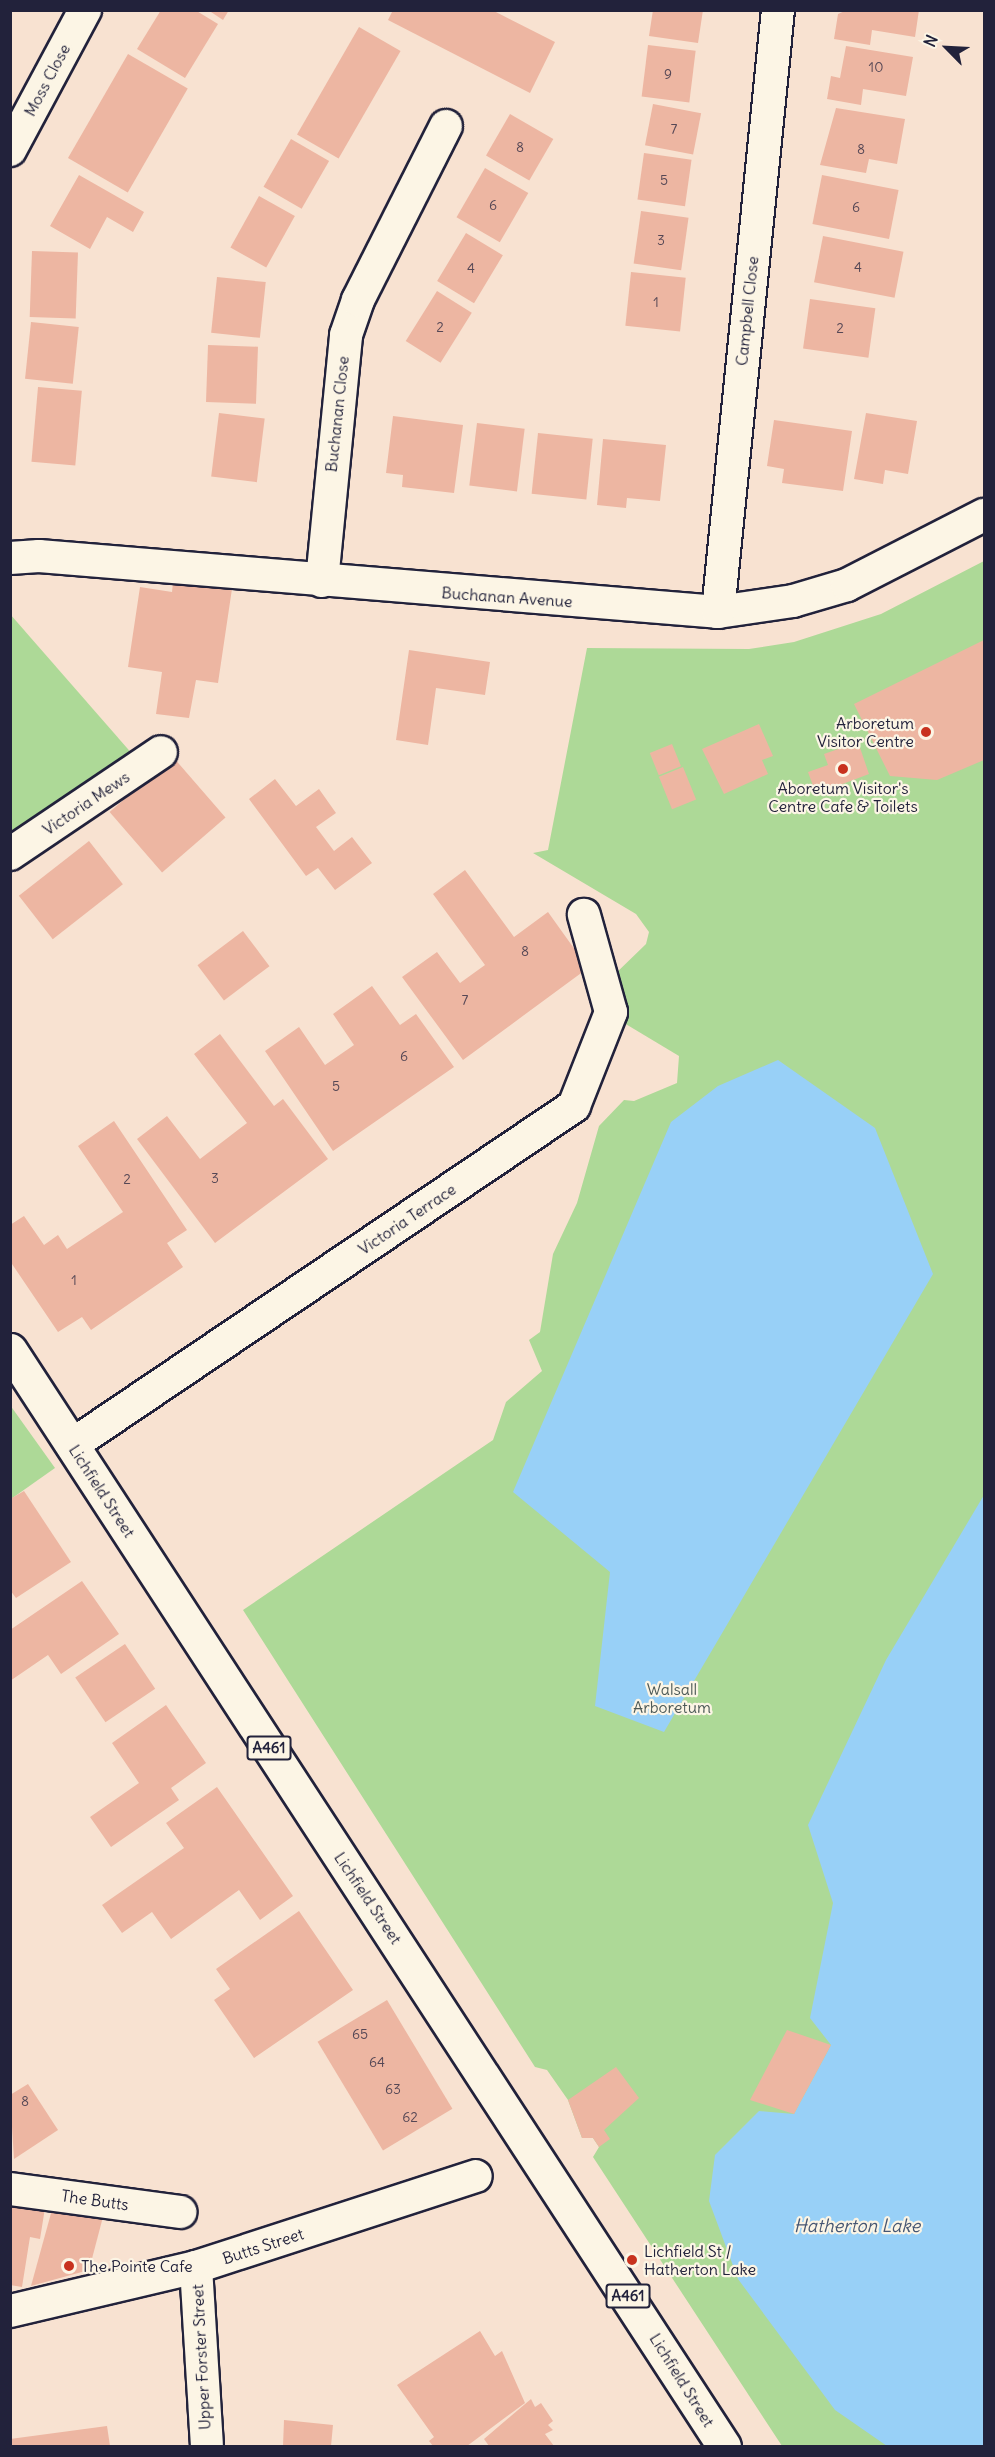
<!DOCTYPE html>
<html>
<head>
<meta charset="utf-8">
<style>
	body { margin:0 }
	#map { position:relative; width:995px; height:2457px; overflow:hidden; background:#f8e2d1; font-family:Delius,sans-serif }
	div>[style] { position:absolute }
	.green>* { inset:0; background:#add997 }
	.water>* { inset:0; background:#98d0f7 }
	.building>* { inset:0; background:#edb6a2; transform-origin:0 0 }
	.roads { filter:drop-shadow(2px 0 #22223b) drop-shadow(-2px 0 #22223b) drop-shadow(0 2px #22223b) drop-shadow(0 -2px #22223b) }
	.street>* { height:32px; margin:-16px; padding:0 16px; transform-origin:16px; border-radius:16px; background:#fcf5e5 }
	.highway>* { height:33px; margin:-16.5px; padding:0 16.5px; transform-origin:16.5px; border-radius:16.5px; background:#fcf5e5 }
	.dots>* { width:16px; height:16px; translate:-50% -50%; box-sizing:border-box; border:3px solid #fcf5e5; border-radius:50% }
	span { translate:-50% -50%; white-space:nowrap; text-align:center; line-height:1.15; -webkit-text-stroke:4.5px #fcf5e5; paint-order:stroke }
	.number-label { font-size:14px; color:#554755 }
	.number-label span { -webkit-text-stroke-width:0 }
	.shield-label span { padding:2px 4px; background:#fcf5e5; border:2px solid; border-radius:4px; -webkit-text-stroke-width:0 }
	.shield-label { font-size:15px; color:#22223b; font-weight:700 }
	.street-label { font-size:16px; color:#22223b }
	.poi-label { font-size:16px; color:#22223b }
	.right { translate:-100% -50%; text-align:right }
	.left { translate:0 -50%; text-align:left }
	.park-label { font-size:16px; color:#4c5957 }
	.water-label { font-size:18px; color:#455673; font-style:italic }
	.frame { position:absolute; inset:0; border:12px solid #22223b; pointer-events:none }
	.north { position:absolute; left:917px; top:18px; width:60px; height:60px; -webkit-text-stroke:4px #fcf5e5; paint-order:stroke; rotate:294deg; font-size:16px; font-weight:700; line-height:24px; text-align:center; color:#22223b }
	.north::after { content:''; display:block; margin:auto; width:21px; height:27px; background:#22223b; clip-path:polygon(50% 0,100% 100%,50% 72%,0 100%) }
</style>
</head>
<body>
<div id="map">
	<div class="green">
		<div style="clip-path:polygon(984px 561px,984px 2446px,782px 2446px,593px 2157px,599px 2147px,593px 2138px,582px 2138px,568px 2100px,547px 2070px,535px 2067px,243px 1610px,493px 1440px,506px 1402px,542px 1371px,529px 1340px,540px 1332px,553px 1254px,577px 1203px,599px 1126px,624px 1100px,634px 1101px,677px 1083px,679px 1056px,619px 1020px,612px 977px,646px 944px,649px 932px,636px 914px,533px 853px,548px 850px,587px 648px,749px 649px,794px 642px,881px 614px)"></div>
		<div style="clip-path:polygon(10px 614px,134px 756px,10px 846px)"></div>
		<div style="clip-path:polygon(10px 1405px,55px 1468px,11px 1499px,10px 1499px)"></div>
	</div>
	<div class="water">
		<div style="clip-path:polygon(778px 1060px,875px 1128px,933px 1274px,664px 1732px,595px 1706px,610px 1572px,513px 1492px,671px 1122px,718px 1086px)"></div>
		<div style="clip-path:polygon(984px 1495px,984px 2446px,887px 2446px,835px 2410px,738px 2279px,709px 2201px,715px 2155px,759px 2111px,794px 2114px,831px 2045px,810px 2018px,833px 1903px,808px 1825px,886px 1660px)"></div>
	</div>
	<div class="building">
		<div style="clip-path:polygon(161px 10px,195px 10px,218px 24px,185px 78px,137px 49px)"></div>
		<div style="clip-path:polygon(208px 10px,229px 10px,223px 20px)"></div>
		<div style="clip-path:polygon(393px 10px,492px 10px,555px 42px,530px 93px,388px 20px)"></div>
		<div style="clip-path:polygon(653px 10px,703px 10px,698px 43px,649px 36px)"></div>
		<div style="clip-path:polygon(847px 10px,919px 10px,915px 37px,872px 30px,870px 45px,834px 39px,838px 14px)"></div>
		<div style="left:359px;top:27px;width:48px;height:124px;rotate:30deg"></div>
		<div style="left:648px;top:45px;width:48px;height:52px;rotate:7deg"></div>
		<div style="clip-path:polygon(846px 46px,913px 57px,906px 96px,863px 89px,861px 105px,827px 99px,831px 76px,840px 78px)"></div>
		<div style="left:128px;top:54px;width:69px;height:120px;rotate:30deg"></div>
		<div style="left:653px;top:104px;width:49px;height:42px;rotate:11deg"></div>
		<div style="clip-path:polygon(836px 108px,905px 119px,897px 164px,869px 159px,866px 173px,820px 165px)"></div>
		<div style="left:510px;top:114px;width:50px;height:48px;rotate:30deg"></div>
		<div style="left:291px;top:139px;width:44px;height:55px;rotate:30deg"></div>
		<div style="left:644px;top:153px;width:48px;height:47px;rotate:8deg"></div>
		<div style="left:485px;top:168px;width:50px;height:57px;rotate:30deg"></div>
		<div style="clip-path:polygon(79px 175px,144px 212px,133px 232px,107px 217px,90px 249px,50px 226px)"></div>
		<div style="left:822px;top:175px;width:78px;height:50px;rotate:11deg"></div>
		<div style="left:259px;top:196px;width:41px;height:59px;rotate:29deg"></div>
		<div style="left:641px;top:211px;width:48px;height:53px;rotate:8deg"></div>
		<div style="left:466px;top:233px;width:43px;height:56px;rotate:31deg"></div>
		<div style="left:823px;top:236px;width:82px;height:47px;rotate:11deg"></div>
		<div style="left:32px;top:251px;width:46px;height:66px;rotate:2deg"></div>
		<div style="left:631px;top:272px;width:55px;height:54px;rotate:6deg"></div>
		<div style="left:217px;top:277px;width:49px;height:56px;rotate:6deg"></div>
		<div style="left:437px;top:291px;width:41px;height:59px;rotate:32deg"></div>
		<div style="left:810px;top:299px;width:66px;height:50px;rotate:8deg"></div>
		<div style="left:31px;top:322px;width:48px;height:57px;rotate:6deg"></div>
		<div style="left:208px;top:345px;width:50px;height:57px;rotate:2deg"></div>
		<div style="left:38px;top:387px;width:44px;height:75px;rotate:5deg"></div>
		<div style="left:219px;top:413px;width:46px;height:64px;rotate:7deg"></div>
		<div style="clip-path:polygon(866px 413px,917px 421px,908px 474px,885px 470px,883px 484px,854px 479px)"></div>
		<div style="clip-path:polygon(393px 416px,463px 425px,454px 493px,402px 487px,403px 475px,386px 473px)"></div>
		<div style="clip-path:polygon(774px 420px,852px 431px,843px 491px,782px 483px,784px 469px,767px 466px)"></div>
		<div style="left:477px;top:423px;width:48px;height:63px;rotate:7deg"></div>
		<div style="left:538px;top:433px;width:55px;height:61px;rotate:6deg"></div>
		<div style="clip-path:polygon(603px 439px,666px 445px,660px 501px,627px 498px,626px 508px,597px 505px)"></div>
		<div style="clip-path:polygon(174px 573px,233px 582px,218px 683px,196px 680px,189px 718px,156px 714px,162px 672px,128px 667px,140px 587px,172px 592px)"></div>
		<div style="clip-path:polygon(984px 640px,984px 760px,937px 780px,890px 776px,854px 704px)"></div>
		<div style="clip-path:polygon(409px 650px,490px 662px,485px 695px,436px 688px,428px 745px,396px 740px)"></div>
		<div style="clip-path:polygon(759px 724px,773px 756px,762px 760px,768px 774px,724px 794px,702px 749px)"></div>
		<div style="clip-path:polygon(858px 742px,869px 774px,816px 794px,808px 772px,828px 765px,824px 754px)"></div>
		<div style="left:672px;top:744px;width:24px;height:24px;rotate:68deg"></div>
		<div style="left:173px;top:757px;width:80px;height:84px;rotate:49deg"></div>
		<div style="left:683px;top:767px;width:35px;height:26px;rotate:68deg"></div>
		<div style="clip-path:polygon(275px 779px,296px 806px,319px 789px,336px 813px,316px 827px,334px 851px,352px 837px,372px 863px,335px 890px,318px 868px,306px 876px,249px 799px)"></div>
		<div style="left:89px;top:841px;width:55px;height:89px;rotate:52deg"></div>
		<div style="clip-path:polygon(465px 870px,514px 937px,548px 912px,588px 968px,463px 1060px,402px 977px,437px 952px,460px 983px,485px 965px,433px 894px)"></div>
		<div style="left:243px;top:931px;width:44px;height:57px;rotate:53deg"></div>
		<div style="clip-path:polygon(372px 986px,400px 1025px,416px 1014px,454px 1067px,333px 1151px,265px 1051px,299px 1027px,325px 1065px,354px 1045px,333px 1014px)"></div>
		<div style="clip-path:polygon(220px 1034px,274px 1106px,283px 1099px,328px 1159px,215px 1243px,137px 1139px,167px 1116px,200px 1159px,247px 1123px,194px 1054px)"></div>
		<div style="clip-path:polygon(114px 1121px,187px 1230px,167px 1243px,183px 1267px,91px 1330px,82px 1317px,58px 1332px,10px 1261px,10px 1225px,24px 1216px,44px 1245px,58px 1235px,67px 1249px,123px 1212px,78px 1146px)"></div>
		<div style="clip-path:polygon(24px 1491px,71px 1562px,16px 1598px,10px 1590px,10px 1499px)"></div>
		<div style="clip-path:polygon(82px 1581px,119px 1634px,61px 1674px,48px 1655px,10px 1681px,10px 1630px)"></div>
		<div style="left:125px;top:1644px;width:54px;height:60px;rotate:56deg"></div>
		<div style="clip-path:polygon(166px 1705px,206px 1763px,171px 1788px,179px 1800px,111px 1847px,90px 1817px,139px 1783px,112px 1743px)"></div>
		<div style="clip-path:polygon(217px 1787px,293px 1896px,260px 1920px,239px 1890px,171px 1939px,152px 1912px,122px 1933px,102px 1905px,184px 1848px,166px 1823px)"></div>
		<div style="clip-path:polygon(299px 1911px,353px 1990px,254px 2058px,214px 2000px,230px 1989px,216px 1969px)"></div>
		<div style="left:387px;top:2000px;width:127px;height:81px;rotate:59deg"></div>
		<div style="clip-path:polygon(787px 2030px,831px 2045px,794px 2114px,750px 2100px)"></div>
		<div style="clip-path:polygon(616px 2067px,639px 2098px,604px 2130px,610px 2139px,599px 2147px,593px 2138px,582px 2138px,568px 2100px)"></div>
		<div style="clip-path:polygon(28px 2084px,58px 2130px,14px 2159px,10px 2095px)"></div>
		<div style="clip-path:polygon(10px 2203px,45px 2208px,40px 2239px,30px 2237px,22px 2287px,10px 2285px)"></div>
		<div style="clip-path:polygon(53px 2206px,104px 2213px,89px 2270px,31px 2286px)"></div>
		<div style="clip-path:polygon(480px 2331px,495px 2356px,502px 2351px,525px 2403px,467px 2446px,433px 2446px,429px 2441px,434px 2437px,397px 2385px)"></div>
		<div style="clip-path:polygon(531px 2399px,535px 2407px,541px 2403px,553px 2421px,548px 2425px,553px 2430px,545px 2434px,554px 2446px,489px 2446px,484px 2439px)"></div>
		<div style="clip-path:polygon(284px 2420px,333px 2425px,331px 2446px,283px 2446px)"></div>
		<div style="clip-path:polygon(107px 2426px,110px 2446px,10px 2446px,10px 2439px)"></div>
	</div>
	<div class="roads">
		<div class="street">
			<div style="left:10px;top:150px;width:159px;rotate:-61.8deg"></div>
			<div style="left:10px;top:558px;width:29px;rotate:-4deg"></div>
			<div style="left:39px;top:556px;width:681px;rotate:4.71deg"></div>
			<div style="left:718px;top:612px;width:76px;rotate:-8.3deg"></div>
			<div style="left:793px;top:601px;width:56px;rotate:-16.5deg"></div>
			<div style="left:847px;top:585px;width:154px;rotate:-27.1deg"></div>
			<div style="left:322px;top:581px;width:247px;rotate:-84.4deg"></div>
			<div style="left:346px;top:335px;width:37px;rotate:-71deg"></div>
			<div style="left:358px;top:300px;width:195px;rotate:-63.2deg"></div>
			<div style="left:718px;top:612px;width:605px;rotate:-84.31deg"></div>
			<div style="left:10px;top:854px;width:182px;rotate:-34deg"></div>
			<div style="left:72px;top:1445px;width:606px;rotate:-34.03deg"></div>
			<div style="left:574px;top:1106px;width:101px;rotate:-68.5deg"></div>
			<div style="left:611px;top:1012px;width:101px;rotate:-105.6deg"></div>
			<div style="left:10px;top:2189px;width:172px;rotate:7.7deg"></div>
			<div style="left:196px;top:2267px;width:179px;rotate:86.5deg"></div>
			<div style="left:10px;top:2311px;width:191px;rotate:-13.3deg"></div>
			<div style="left:196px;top:2267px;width:294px;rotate:-18deg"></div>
		</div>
		<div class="highway">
			<div style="left:10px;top:1350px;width:1308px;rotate:56.92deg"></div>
		</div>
	</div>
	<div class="dots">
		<div style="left:926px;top:732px;background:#c8321e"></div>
		<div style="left:843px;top:769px;background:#c8321e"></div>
		<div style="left:632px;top:2260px;background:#c8321e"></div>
		<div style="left:69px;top:2266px;background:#c8321e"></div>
	</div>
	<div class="number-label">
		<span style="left:876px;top:67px">10</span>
		<span style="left:668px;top:74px">9</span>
		<span style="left:674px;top:129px">7</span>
		<span style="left:520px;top:147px">8</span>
		<span style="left:861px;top:149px">8</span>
		<span style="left:664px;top:180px">5</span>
		<span style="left:493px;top:205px">6</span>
		<span style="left:856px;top:207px">6</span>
		<span style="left:661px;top:240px">3</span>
		<span style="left:858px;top:267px">4</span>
		<span style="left:471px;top:268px">4</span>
		<span style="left:656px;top:302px">1</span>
		<span style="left:440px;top:327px">2</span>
		<span style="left:840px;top:328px">2</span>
		<span style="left:525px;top:951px">8</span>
		<span style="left:465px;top:1000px">7</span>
		<span style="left:404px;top:1056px">6</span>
		<span style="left:336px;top:1086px">5</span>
		<span style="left:215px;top:1178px">3</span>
		<span style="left:127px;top:1179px">2</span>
		<span style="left:74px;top:1280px">1</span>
		<span style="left:360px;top:2034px">65</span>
		<span style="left:377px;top:2062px">64</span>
		<span style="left:393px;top:2089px">63</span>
		<span style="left:25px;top:2101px">8</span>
		<span style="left:410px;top:2117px">62</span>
	</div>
	<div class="shield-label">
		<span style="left:269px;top:1748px">A461</span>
		<span style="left:628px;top:2296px">A461</span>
	</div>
	<div class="street-label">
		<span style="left:47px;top:80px;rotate:-62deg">Moss Close</span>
		<span style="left:747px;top:311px;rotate:-84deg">Campbell Close</span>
		<span style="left:337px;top:414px;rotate:-84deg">Buchanan Close</span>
		<span style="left:507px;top:597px;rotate:4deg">Buchanan Avenue</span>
		<span style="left:86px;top:803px;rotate:-34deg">Victoria Mews</span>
		<span style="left:407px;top:1219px;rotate:-34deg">Victoria Terrace</span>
		<span style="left:102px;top:1491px;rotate:57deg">Lichfield Street</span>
		<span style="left:368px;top:1898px;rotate:56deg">Lichfield Street</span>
		<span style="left:95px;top:2200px;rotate:8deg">The Butts</span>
		<span style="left:263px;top:2246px;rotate:-18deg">Butts Street</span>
		<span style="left:201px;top:2357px;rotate:-93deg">Upper Forster Street</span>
		<span style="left:682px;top:2380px;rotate:58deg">Lichfield Street</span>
	</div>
	<div class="poi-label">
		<span class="right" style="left:914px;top:732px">Arboretum<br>Visitor Centre</span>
		<span style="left:843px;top:797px">Aboretum Visitor's<br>Centre Cafe &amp; Toilets</span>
		<span class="left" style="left:644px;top:2260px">Lichfield St /<br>Hatherton Lake</span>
		<span class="left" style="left:81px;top:2266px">The Pointe Cafe</span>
	</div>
	<div class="park-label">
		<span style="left:672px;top:1698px">Walsall<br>Arboretum</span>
	</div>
	<div class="water-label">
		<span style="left:857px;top:2226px">Hatherton Lake</span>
	</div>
	<div class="frame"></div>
	<div class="north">N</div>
</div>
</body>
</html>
